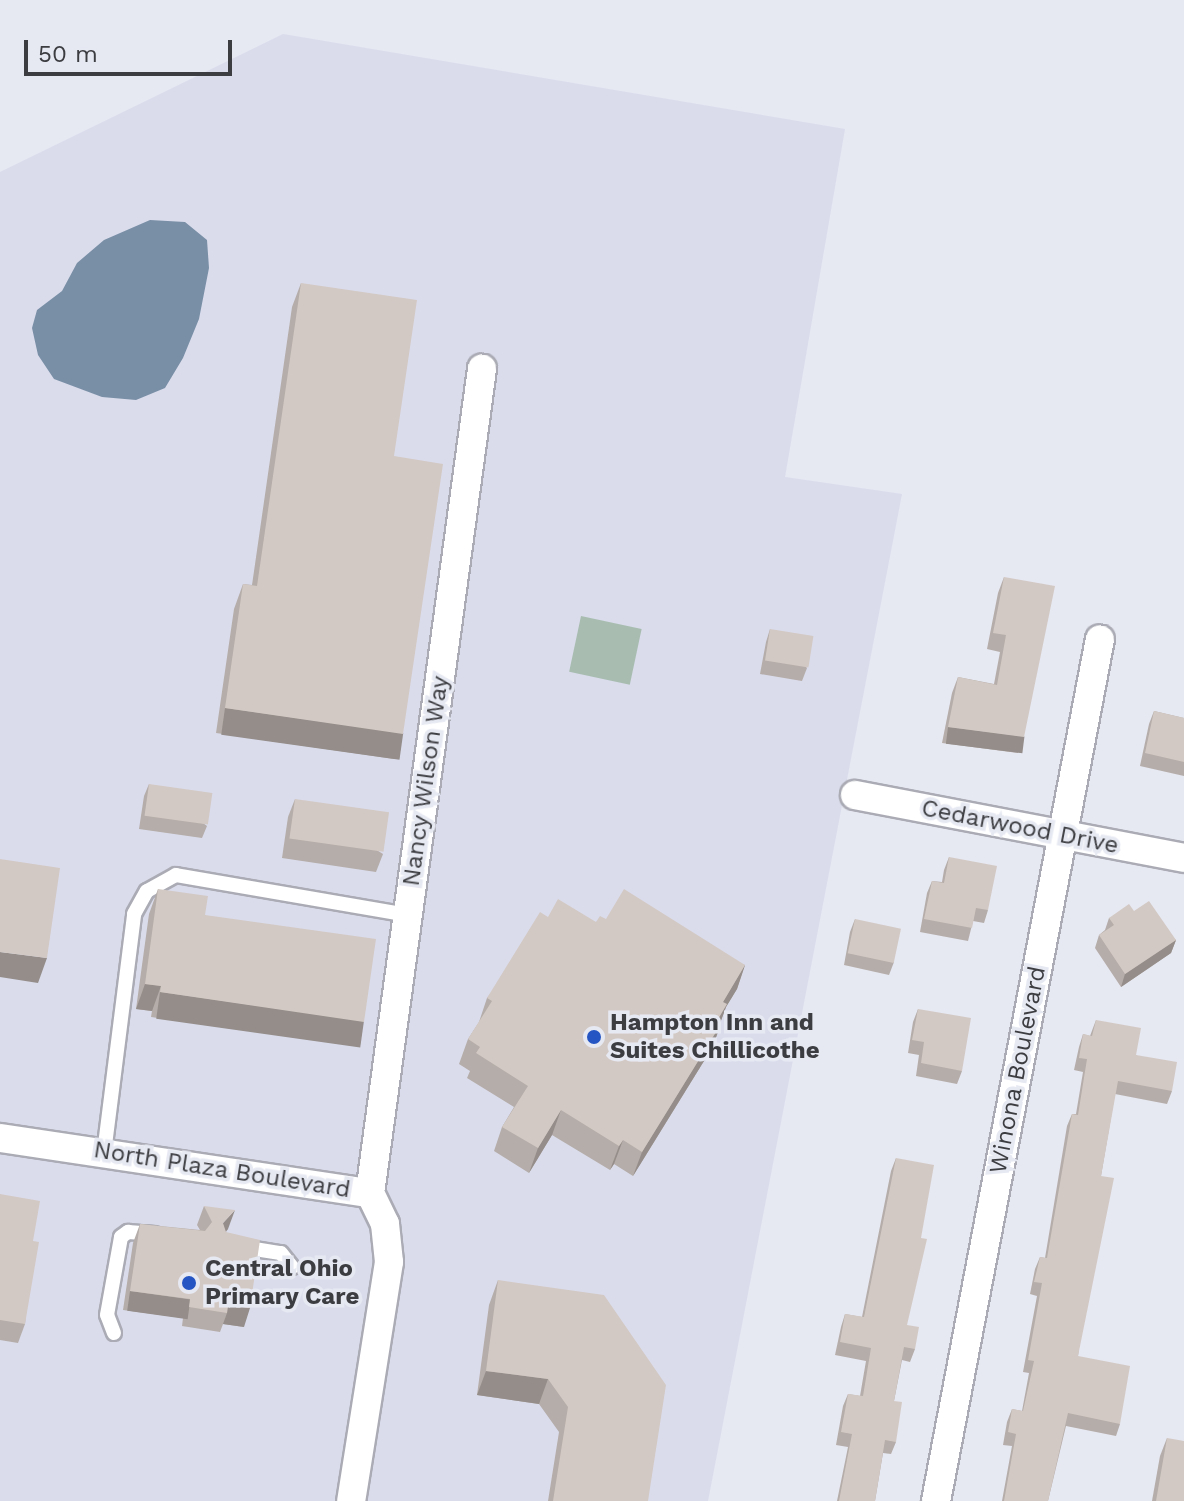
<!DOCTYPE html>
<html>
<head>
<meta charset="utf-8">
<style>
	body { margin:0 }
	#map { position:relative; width:1184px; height:1501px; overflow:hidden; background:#e6e8f2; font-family:"Work Sans",sans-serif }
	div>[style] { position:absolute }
	.built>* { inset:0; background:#dadcec }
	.green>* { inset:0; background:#a8bdb0; transform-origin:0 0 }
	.water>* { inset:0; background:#798fa6 }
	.roads { filter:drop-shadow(2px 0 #aaabb4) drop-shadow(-2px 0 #aaabb4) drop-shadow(0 2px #aaabb4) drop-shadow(0 -2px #aaabb4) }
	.service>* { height:14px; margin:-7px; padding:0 7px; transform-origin:7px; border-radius:7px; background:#fff }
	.minor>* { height:28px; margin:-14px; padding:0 14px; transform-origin:14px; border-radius:14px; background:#fff }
	.wall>* { inset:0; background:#b5ada9 }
	.shaded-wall>* { inset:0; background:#948d89; transform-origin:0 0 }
	.building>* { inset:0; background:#d3c9c4; transform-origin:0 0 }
	.dots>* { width:22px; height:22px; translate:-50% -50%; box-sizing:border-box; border:4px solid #e6e8f2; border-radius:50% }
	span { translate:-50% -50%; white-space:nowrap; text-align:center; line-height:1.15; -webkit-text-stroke:7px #e6e8f2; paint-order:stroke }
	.street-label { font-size:24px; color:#3c3d41 }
	.poi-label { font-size:24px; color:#3c3d41; font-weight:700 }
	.left { translate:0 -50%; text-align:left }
	.scale { position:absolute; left:24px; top:40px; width:208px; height:36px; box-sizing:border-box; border:4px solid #3c3d41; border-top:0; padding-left:10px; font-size:24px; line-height:28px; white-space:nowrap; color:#3c3d41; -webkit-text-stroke:6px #e6e8f2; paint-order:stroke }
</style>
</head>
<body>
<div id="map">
	<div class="built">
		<div style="clip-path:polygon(283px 34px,845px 129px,785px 477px,902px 494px,708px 1501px,0 1501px,0 172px)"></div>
	</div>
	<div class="green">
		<div style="left:581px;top:616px;width:62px;height:57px;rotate:12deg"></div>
	</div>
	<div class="water">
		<div style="clip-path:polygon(150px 220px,185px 222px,207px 240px,209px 268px,199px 319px,183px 358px,165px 388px,136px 400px,102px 397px,54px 379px,38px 355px,32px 328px,37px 310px,62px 291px,77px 263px,104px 240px)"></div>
	</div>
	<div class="roads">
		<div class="service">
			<div style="left:104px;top:1153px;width:241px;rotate:-82.8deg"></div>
			<div style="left:134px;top:914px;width:26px;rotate:-61deg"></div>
			<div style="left:147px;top:891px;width:33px;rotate:-29deg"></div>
			<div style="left:176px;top:875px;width:235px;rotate:9.8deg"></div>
			<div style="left:242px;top:1247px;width:39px;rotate:9deg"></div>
			<div style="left:281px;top:1253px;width:18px;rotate:52deg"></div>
			<div style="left:114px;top:1333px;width:19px;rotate:-111deg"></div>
			<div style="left:107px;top:1315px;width:79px;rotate:-79.8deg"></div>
			<div style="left:121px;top:1237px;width:9px;rotate:-36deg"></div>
			<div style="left:128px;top:1232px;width:27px;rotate:4deg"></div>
		</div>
		<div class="minor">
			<div style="left:855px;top:795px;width:335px;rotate:10.8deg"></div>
			<div style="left:0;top:1138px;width:374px;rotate:8.5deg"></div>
			<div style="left:370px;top:1193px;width:34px;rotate:64deg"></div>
			<div style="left:385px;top:1224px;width:38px;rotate:84deg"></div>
			<div style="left:389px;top:1262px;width:242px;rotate:99deg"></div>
			<div style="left:370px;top:1193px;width:832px;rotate:-82.26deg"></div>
			<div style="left:936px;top:1501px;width:877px;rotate:-79.23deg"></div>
		</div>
	</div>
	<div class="wall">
		<div style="clip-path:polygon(301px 283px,394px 456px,394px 759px,216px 733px,234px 609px,243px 584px,252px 585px,292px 307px)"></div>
		<div style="clip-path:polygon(1004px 577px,1024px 737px,1018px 753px,942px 743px,952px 693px,958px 677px,994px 684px,1000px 652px,987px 649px,998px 593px)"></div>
		<div style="clip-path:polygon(770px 629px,807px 668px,802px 681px,760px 674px,766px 642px)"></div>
		<div style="clip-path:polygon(1154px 711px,1184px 718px,1184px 776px,1140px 766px,1149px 724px)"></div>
		<div style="clip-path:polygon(149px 784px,207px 826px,202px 838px,139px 829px,144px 796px)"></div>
		<div style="clip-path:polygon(295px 799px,383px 854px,376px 872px,282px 858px,288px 817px)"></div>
		<div style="clip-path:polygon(949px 857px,988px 910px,984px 923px,973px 921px,968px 941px,920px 932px,927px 893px,932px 881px,942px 882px,944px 870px)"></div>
		<div style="clip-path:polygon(158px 889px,205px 915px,355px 1046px,151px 1017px,152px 1011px,136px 1009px,149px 914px)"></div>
		<div style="clip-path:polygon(1134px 911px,1176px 940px,1171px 953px,1121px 987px,1095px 948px,1099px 935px,1105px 930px,1109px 918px)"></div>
		<div style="clip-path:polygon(548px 917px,596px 922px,606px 919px,745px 965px,737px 989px,726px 1007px,720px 1023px,721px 1024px,712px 1048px,633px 1176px,614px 1164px,610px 1170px,552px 1135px,529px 1173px,494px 1151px,502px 1127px,514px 1107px,467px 1078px,470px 1071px,459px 1064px,468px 1039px,479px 1022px,487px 998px)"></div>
		<div style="clip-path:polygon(855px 919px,894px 962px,889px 975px,844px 965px,850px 932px)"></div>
		<div style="clip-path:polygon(918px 1009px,962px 1071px,957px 1084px,916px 1076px,919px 1055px,908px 1053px,913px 1022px)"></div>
		<div style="clip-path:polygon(1096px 1020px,1136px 1055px,1172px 1091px,1167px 1104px,1115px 1094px,1101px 1176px,1078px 1356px,1120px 1424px,1116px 1436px,1066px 1426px,1048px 1501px,1002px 1501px,1012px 1446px,1003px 1445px,1007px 1422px,1012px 1409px,1022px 1411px,1029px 1373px,1023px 1372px,1037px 1296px,1030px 1294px,1035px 1269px,1040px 1257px,1045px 1258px,1067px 1126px,1072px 1114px,1076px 1114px,1083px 1072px,1074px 1070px,1079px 1047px,1083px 1034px,1090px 1036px)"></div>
		<div style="clip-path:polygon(896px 1158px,907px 1325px,915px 1349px,910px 1362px,902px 1360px,894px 1401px,896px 1442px,891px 1454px,883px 1453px,875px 1501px,837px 1501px,848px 1447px,836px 1445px,843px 1406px,848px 1394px,860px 1396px,866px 1361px,835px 1355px,841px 1327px,845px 1314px,862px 1317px,891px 1171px)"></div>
		<div style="clip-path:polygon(0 1194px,33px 1241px,25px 1324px,18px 1343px,0 1340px)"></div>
		<div style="clip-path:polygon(204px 1206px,228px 1229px,226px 1232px,244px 1327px,223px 1324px,220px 1332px,182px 1326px,183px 1318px,123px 1310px,133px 1243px,140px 1224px,200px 1230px,197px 1225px)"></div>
		<div style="clip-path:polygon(498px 1280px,648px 1501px,548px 1501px,559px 1432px,539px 1404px,477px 1395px,489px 1305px)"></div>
		<div style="clip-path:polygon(1167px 1438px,1184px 1501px,1152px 1501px,1160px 1456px)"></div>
	</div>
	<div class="shaded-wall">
		<div style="left:225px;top:708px;width:180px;height:27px;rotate:8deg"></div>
		<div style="left:948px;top:727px;width:77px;height:17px;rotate:7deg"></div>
		<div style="clip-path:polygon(1176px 940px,1171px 953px,1121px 987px,1125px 974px)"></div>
		<div style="clip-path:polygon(0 952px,47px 958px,38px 983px,0 977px)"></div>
		<div style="clip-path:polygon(745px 965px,737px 989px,726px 1007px,718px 1029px,708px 1046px,723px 1002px)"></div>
		<div style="clip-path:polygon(145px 984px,161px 986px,152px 1011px,136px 1009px)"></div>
		<div style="left:160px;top:992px;width:206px;height:27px;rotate:8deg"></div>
		<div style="clip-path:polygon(721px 1024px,712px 1048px,633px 1176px,642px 1152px)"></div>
		<div style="clip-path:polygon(561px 1110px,552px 1135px,529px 1173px,538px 1148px)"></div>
		<div style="clip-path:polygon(623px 1140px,614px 1164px,610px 1170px,619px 1146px)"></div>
		<div style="clip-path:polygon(235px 1210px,228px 1229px,216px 1242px,223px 1223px)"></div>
		<div style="left:130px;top:1291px;width:61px;height:20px;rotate:8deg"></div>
		<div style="clip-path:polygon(228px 1305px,250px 1308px,244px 1327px,223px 1324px,227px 1313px)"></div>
		<div style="clip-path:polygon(486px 1371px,548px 1379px,539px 1404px,477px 1395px)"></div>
	</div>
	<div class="building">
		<div style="clip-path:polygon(301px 283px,417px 300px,394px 456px,443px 464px,403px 734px,225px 708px,243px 584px,257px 586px)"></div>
		<div style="clip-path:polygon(1004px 577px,1055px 586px,1024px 737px,948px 727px,958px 677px,997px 685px,1006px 635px,993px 633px)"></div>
		<div style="left:770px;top:629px;width:44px;height:32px;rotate:9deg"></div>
		<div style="clip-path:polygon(1154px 711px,1184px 718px,1184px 762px,1145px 753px)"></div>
		<div style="left:149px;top:784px;width:64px;height:32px;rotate:8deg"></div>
		<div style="left:295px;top:799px;width:95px;height:40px;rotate:8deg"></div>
		<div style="clip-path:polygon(949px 857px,997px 866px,988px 910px,976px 908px,972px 928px,924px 919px,932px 881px,944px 883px)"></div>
		<div style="clip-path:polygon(0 859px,60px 868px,47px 958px,0 952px)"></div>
		<div style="clip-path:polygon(158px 889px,208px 896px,205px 915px,376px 939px,364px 1022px,160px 992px,161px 986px,145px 984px)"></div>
		<div style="clip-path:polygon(624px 889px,745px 965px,723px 1002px,727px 1004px,717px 1021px,721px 1024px,642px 1152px,623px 1140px,619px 1146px,561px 1110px,538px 1148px,502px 1127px,528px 1086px,476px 1053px,480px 1047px,468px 1039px,492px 1001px,487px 998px,540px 912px,548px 917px,558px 899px,596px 922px,600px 916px,606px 919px)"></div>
		<div style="clip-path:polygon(1149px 901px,1176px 940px,1125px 974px,1099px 935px,1114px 925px,1109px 918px,1129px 904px,1134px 911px)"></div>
		<div style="left:855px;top:919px;width:47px;height:35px;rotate:12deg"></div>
		<div style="clip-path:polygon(918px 1009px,971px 1018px,962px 1071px,921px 1063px,924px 1042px,912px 1040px)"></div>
		<div style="clip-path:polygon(1096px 1020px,1141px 1028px,1136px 1055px,1177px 1062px,1172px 1091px,1118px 1081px,1101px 1176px,1114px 1178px,1078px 1356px,1130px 1366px,1120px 1424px,1068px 1413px,1048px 1501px,1004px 1501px,1016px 1434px,1008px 1432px,1012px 1409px,1023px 1411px,1034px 1361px,1028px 1360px,1042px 1283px,1034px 1282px,1040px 1257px,1047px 1258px,1072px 1114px,1078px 1115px,1087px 1059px,1079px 1058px,1083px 1034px,1092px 1036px)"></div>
		<div style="clip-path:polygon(896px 1158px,934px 1165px,921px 1238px,927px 1239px,907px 1325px,919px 1327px,915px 1349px,904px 1347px,894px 1401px,902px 1402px,896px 1442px,885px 1440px,875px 1501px,839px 1501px,852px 1434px,841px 1432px,848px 1394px,863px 1396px,871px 1348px,840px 1342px,845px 1314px,864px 1317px)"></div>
		<div style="clip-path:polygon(0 1194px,40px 1201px,33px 1241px,39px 1242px,25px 1324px,0 1320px)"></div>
		<div style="clip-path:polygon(204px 1206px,235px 1210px,223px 1223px,226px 1232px,260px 1240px,250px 1308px,228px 1305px,227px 1313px,189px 1307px,190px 1299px,130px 1291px,140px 1224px,205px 1231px,212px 1222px)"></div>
		<div style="clip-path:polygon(498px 1280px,604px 1295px,666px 1385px,648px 1501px,553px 1501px,568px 1407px,548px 1379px,486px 1371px)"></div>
		<div style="clip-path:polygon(1167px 1438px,1184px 1441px,1184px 1501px,1156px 1501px)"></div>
	</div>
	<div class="dots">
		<div style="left:594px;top:1037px;background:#2555c3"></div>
		<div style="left:189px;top:1283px;background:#2555c3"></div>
	</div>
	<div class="street-label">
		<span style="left:426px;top:781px;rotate:-82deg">Nancy Wilson Way</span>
		<span style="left:1020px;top:827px;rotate:11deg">Cedarwood Drive</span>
		<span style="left:1018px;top:1070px;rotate:-79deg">Winona Boulevard</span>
		<span style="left:222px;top:1170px;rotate:9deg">North Plaza Boulevard</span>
	</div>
	<div class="poi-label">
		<span class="left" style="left:610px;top:1037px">Hampton Inn and<br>Suites Chillicothe</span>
		<span class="left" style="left:205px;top:1283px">Central Ohio<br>Primary Care</span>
	</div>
	<div class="scale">50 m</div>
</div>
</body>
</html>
